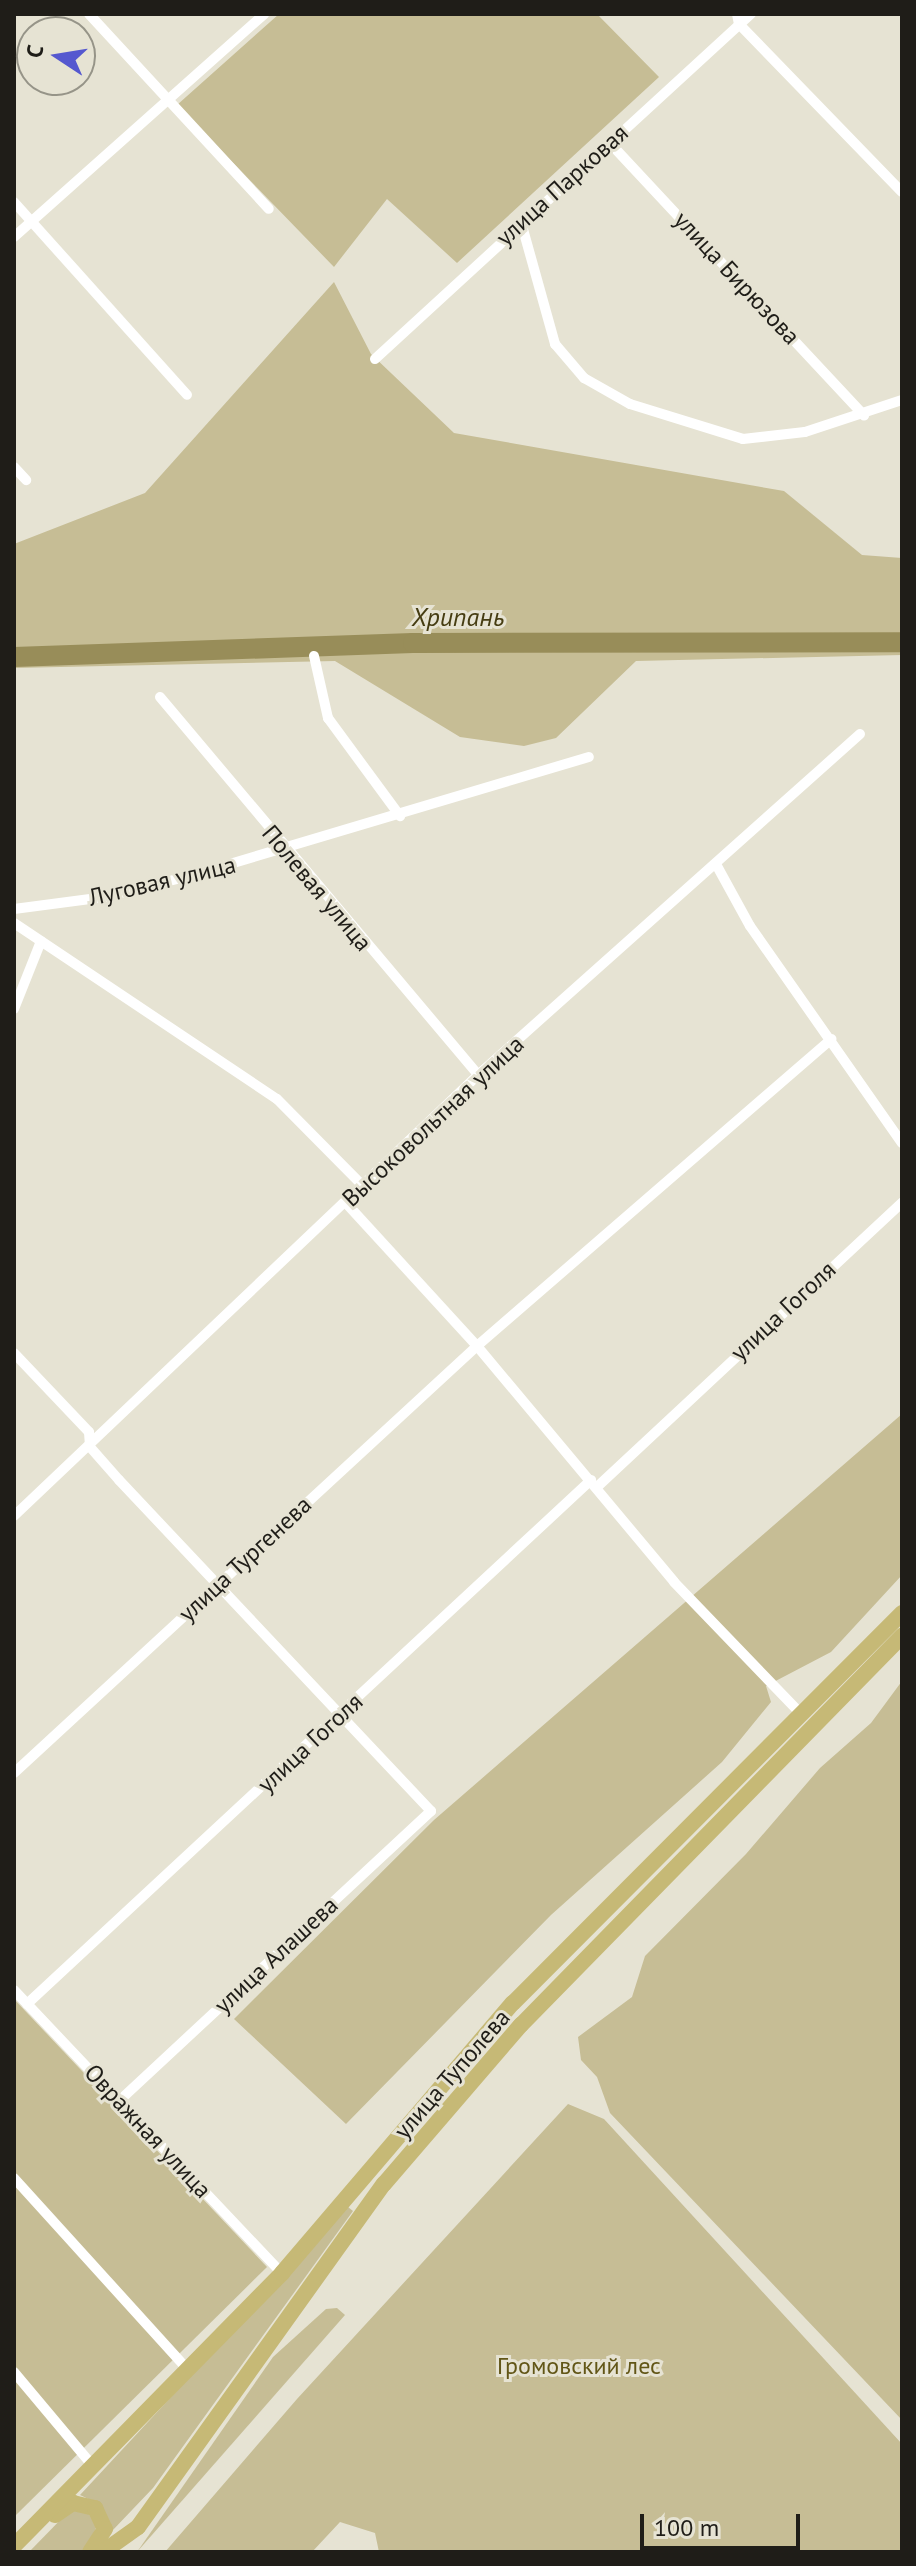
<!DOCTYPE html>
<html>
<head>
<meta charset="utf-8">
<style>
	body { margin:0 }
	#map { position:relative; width:916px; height:2566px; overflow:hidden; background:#e6e3d3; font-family:"PT Sans",sans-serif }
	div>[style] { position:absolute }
	.green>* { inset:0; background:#c6bd95 }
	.river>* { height:20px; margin:-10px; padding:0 10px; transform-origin:10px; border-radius:10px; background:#988d59 }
	.minor>* { height:10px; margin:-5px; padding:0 5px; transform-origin:5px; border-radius:5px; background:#fff }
	.primary>* { height:16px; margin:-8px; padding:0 8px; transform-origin:8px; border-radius:8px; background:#c6b976 }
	span { translate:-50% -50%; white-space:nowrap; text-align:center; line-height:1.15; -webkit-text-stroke:6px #e6e3d3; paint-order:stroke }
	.street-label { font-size:24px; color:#1f1d18 }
	.park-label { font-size:24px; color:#625617 }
	.water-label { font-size:26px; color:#463d12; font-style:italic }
	.frame { position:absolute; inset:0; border:16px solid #1f1d18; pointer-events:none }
	.north { position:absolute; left:16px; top:16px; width:80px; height:80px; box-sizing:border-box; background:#e6e3d3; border:2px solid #969488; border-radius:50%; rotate:282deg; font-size:22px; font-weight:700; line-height:32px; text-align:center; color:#1f1d18 }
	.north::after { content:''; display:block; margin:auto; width:28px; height:36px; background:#5558cf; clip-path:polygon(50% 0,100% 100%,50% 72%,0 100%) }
	.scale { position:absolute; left:640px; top:2514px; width:160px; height:36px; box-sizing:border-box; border:4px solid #1f1d18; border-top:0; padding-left:10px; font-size:24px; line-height:28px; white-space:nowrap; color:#1f1d18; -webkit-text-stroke:6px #e6e3d3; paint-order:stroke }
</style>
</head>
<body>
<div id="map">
	<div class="green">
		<div style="clip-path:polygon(279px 14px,597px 14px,659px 77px,457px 263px,387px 199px,334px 267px,177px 105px)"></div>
		<div style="clip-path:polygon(334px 282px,371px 354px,454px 433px,784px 491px,862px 555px,902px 558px,902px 655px,636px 661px,556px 738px,524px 746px,460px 737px,335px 661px,14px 668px,14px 544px,145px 493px)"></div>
		<div style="clip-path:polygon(902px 1414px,902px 1575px,831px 1652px,766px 1686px,771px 1702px,722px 1762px,551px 1915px,346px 2124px,234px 2019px,434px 1820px)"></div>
		<div style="clip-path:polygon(902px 1681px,902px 2420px,610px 2113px,597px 2077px,581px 2060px,578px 2037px,632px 1997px,645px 1956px,746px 1854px,820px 1768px,871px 1723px)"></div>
		<div style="clip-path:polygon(14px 1999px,267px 2267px,14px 2517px)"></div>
		<div style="clip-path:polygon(568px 2104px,604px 2119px,902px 2444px,902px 2552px,379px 2552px,375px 2533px,340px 2522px,312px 2552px,165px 2552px,297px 2399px)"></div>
		<div style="clip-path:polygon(348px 2207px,353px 2211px,153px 2488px,112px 2531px,99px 2504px,80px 2495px)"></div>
		<div style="clip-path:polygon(337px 2308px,345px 2315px,137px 2552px,273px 2357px,326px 2309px)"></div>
		<div style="clip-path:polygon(81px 2508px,98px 2522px,89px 2547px,82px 2552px,29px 2552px,69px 2511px)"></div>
	</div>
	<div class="river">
		<div style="left:14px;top:657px;width:399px;rotate:-2deg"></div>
		<div style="left:413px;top:643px;width:489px;rotate:-0.1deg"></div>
	</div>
	<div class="minor">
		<div style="left:89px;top:14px;width:265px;rotate:47.3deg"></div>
		<div style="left:737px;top:14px;width:10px;rotate:79deg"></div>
		<div style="left:739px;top:24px;width:234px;rotate:45.9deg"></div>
		<div style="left:609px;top:142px;width:374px;rotate:47deg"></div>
		<div style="left:14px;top:202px;width:259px;rotate:48.1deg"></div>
		<div style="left:521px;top:222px;width:127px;rotate:74.4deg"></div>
		<div style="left:555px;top:344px;width:45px;rotate:49.5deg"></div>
		<div style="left:584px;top:378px;width:53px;rotate:29.5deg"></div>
		<div style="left:630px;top:404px;width:118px;rotate:17.2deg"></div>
		<div style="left:743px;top:439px;width:62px;rotate:-6.4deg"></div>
		<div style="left:805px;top:432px;width:102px;rotate:-18.3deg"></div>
		<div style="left:14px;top:237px;width:335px;rotate:-41.7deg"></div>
		<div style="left:375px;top:359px;width:510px;rotate:-42.54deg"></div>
		<div style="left:14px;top:467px;width:18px;rotate:47deg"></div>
		<div style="left:314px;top:656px;width:64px;rotate:77.3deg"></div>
		<div style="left:328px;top:718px;width:122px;rotate:53.7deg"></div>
		<div style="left:160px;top:697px;width:494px;rotate:49.9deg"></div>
		<div style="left:717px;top:866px;width:68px;rotate:61.2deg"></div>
		<div style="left:750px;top:926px;width:265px;rotate:55deg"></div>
		<div style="left:14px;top:909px;width:92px;rotate:-7.5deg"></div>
		<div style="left:105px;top:897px;width:91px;rotate:-14deg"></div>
		<div style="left:193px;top:875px;width:413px;rotate:-16.6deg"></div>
		<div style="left:14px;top:923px;width:316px;rotate:33.8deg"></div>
		<div style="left:277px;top:1099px;width:122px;rotate:45.3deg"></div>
		<div style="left:14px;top:1009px;width:73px;rotate:-68.3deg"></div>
		<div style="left:346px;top:1203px;width:194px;rotate:47.5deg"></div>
		<div style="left:477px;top:1346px;width:307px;rotate:50.1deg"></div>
		<div style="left:674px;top:1582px;width:185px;rotate:46.1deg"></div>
		<div style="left:14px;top:1353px;width:109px;rotate:46.5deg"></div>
		<div style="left:89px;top:1432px;width:15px;rotate:86deg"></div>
		<div style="left:90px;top:1447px;width:44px;rotate:48.7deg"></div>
		<div style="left:119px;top:1480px;width:455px;rotate:46.7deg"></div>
		<div style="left:431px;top:1811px;width:425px;rotate:137.1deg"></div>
		<div style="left:597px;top:1487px;width:417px;rotate:-43deg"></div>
		<div style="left:14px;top:1516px;width:640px;rotate:-43.54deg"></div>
		<div style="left:478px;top:1075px;width:512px;rotate:-41.75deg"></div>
		<div style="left:14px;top:1773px;width:630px;rotate:-42.68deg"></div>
		<div style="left:477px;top:1346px;width:469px;rotate:-40.9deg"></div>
		<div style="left:14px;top:1990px;width:390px;rotate:46.6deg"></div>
		<div style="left:27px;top:2004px;width:770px;rotate:-42.89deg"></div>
		<div style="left:14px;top:2178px;width:259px;rotate:47.8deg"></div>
		<div style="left:14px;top:2372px;width:123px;rotate:50deg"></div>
	</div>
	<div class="primary">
		<div style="left:55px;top:2515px;width:22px;rotate:-34deg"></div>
		<div style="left:73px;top:2503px;width:23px;rotate:13deg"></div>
		<div style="left:95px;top:2508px;width:23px;rotate:65deg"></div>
		<div style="left:105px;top:2529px;width:27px;rotate:123deg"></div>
		<div style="left:14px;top:2546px;width:383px;rotate:-45.5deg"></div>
		<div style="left:282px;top:2273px;width:355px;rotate:-49.5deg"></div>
		<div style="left:513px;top:2003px;width:551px;rotate:-45.07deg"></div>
		<div style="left:103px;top:2552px;width:43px;rotate:-35.5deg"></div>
		<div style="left:138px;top:2527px;width:422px;rotate:-54.4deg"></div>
		<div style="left:384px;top:2184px;width:210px;rotate:-49.3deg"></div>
		<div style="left:521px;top:2025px;width:545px;rotate:-45.6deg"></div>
	</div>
	<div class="street-label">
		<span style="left:562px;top:185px;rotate:-42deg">улица Парковая</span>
		<span style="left:737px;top:278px;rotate:47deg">улица Бирюзова</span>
		<span style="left:162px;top:881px;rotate:-13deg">Луговая улица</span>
		<span style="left:317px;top:888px;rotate:50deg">Полевая улица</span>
		<span style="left:433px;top:1121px;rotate:-43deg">Высоковольтная улица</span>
		<span style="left:783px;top:1311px;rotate:-43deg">улица Гоголя</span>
		<span style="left:245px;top:1559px;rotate:-43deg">улица Тургенева</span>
		<span style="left:310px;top:1743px;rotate:-43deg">улица Гоголя</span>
		<span style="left:276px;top:1955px;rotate:-43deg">улица Алашева</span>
		<span style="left:452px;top:2074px;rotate:-49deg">улица Туполева</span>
		<span style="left:148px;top:2131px;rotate:47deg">Овражная улица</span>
	</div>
	<div class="park-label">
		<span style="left:579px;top:2366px">Громовский лес</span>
	</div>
	<div class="water-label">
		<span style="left:458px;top:617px">Хрипань</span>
	</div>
	<div class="frame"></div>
	<div class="north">С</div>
	<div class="scale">100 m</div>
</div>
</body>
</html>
